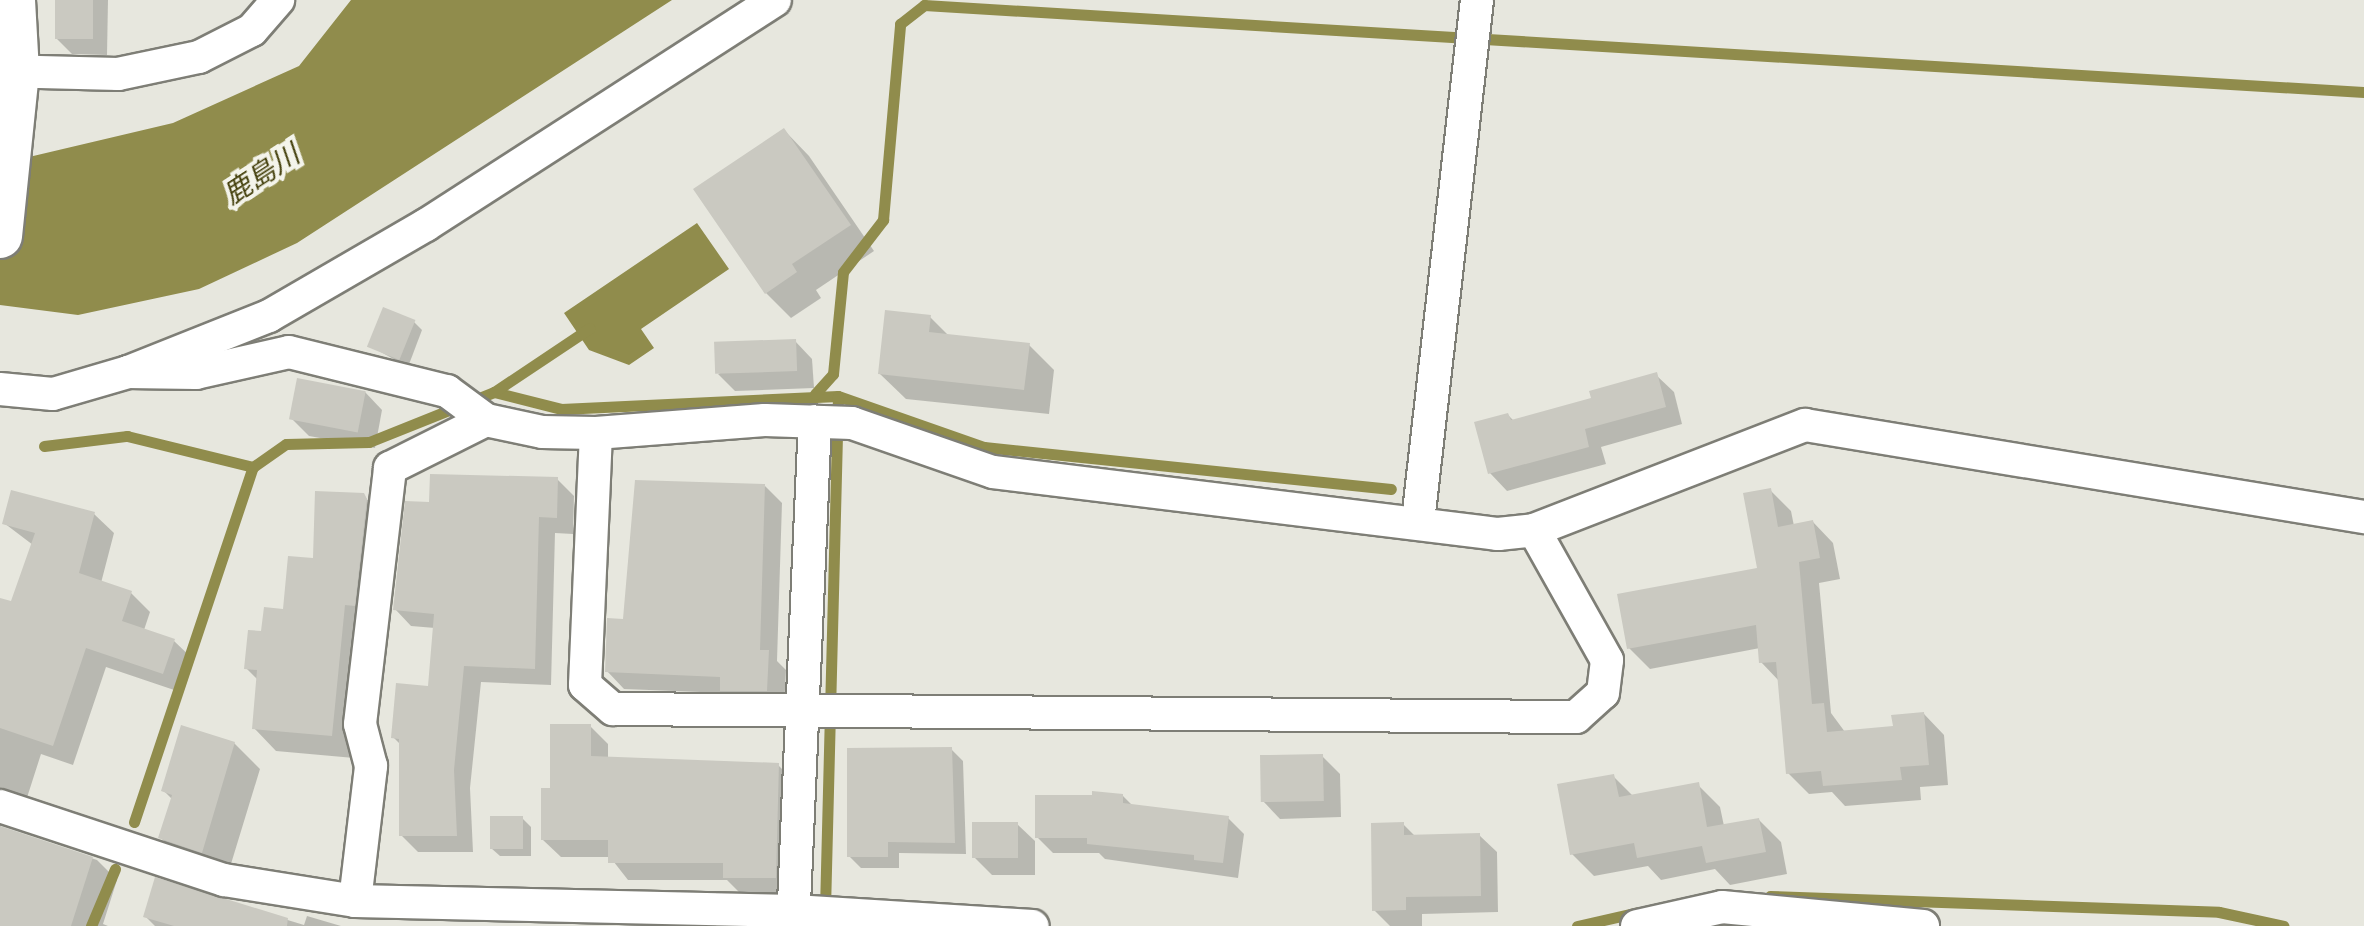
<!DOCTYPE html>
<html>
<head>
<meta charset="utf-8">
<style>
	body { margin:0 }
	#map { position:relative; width:2364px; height:926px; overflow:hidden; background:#e7e7de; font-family:"IBM Plex Sans","Noto Sans JP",sans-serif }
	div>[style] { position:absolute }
	.water>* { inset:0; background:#908c4c }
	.shadow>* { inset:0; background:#0003 }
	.stream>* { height:11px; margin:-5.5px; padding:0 5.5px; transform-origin:5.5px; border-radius:5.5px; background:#908c4c }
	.building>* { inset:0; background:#cac9c1; transform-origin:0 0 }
	.roads { filter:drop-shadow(2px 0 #7e7e76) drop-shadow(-2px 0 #7e7e76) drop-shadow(0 2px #7e7e76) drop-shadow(0 -2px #7e7e76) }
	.street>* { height:32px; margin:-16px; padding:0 16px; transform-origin:16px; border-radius:16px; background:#fff }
	.secondary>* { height:44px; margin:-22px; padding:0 22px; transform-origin:22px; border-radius:22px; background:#fff }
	span { translate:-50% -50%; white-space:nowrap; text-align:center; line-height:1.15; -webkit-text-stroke:8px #f4f4eb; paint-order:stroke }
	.water-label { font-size:28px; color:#433f0b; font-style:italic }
</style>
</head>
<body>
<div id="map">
	<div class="water">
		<div style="clip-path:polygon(351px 0,672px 0,297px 243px,199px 289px,78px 315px,0 305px,0 152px,29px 157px,173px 123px,299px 66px)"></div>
		<div style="clip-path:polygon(697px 223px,729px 269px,641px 329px,654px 348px,629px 365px,589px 350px,564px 313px)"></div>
	</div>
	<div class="shadow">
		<div style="clip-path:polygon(57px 0,108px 0,107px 55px,72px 54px,56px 38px)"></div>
		<div style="clip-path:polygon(784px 130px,809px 156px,874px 251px,816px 290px,821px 298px,791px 318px,766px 293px)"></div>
		<div style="clip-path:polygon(930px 317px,949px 336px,1029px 345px,1054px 370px,1049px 414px,906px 399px,880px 374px)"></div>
		<div style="clip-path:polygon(414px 322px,422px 330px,408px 367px,370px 346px)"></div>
		<div style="clip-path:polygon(795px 341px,812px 359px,814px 388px,735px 391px,718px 374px)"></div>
		<div style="clip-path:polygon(1656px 375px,1674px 392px,1682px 424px,1601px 447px,1606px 464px,1507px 491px,1490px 473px,1508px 415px,1514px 421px,1593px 400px)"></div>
		<div style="clip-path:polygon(365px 392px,382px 410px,375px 448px,309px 436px,291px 418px)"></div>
		<div style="clip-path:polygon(557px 479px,574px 496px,573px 534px,555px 533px,551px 685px,481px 682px,470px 788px,473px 852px,418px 852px,401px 835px,401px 745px,393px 737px,430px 688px,435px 628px,411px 626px,395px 609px,431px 504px)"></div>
		<div style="clip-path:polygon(765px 486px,782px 503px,777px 661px,786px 670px,784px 708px,739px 708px,725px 693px,624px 689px,607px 671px,625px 621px)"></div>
		<div style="clip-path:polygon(1770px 490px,1791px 511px,1794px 526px,1813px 522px,1833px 543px,1840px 579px,1819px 583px,1831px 713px,1845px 732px,1895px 728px,1924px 714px,1944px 735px,1948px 785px,1920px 787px,1921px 800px,1845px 806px,1832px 792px,1809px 794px,1788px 773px,1780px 682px,1761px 662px,1760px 648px,1650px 669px,1629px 648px,1759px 569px)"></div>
		<div style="clip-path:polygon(363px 495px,385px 518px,354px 758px,276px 751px,254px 728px,258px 680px,246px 668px,263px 633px,284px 611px)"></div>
		<div style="clip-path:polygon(94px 514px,114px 533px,101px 583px,131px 593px,150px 612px,144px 630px,174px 641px,194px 660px,183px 693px,106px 667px,73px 765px,41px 754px,24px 807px,1px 819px,1px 828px,97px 860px,117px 880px,103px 924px,108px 926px,0 926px,0 600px,13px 604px,33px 545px,4px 523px)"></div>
		<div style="clip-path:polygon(590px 726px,608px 744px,608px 759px,778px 765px,796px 783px,793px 895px,742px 895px,727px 880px,628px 880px,610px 857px,561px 857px,543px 840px,552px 790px)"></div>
		<div style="clip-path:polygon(234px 743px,260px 769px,227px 877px,186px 863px,161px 838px,173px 800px,163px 790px)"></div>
		<div style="clip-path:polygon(951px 749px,963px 761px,966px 854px,899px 853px,899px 868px,861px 868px,849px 856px)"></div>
		<div style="clip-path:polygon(1322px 756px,1340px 774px,1341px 817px,1280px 819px,1263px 801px)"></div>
		<div style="clip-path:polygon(1613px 776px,1634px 797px,1698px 785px,1720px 807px,1724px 826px,1759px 820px,1781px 842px,1787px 874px,1730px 885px,1715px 869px,1661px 880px,1648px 866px,1594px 876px,1572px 854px)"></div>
		<div style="clip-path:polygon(1123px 796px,1133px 806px,1228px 818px,1244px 834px,1238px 878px,1105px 859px,1099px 853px,1053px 853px,1037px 837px)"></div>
		<div style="clip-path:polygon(522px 818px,531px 827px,531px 856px,500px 856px,491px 848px)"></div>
		<div style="clip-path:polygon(1017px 824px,1035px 841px,1035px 875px,992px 875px,974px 857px)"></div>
		<div style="clip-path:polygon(1403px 824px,1416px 837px,1479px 835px,1497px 852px,1498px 912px,1422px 914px,1422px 926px,1390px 926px,1374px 910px)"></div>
		<div style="clip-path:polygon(156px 880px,304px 925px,307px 916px,341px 926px,155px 926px,145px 916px)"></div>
	</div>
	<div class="stream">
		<div style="left:494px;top:392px;width:69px;rotate:14.2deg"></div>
		<div style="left:561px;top:409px;width:277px;rotate:-2.7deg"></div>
		<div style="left:838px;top:396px;width:155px;rotate:19.3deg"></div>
		<div style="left:984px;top:447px;width:409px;rotate:5.9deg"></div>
		<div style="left:815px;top:394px;width:27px;rotate:-48deg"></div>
		<div style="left:833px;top:374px;width:102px;rotate:-84.4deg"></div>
		<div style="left:843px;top:272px;width:66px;rotate:-52.4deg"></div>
		<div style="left:883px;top:220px;width:197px;rotate:-85deg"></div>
		<div style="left:900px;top:24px;width:31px;rotate:-38deg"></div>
		<div style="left:924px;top:5px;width:1443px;rotate:3.46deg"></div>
		<div style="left:44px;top:446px;width:84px;rotate:-6.9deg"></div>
		<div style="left:127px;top:436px;width:130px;rotate:13.8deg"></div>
		<div style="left:134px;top:822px;width:374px;rotate:-71.5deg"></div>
		<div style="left:253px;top:467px;width:40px;rotate:-34.9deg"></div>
		<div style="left:286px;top:444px;width:83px;rotate:-1.4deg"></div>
		<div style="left:369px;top:442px;width:135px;rotate:-21.8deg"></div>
		<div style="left:494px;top:392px;width:115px;rotate:-33.7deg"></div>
		<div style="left:1770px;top:896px;width:449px;rotate:2deg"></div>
		<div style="left:2219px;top:912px;width:66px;rotate:12.2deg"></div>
		<div style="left:825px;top:909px;width:513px;rotate:-88.55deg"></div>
		<div style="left:91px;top:926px;width:62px;rotate:-67.2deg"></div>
		<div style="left:1577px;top:926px;width:64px;rotate:-12.7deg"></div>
	</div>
	<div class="building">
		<div style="left:55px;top:0;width:38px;height:39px"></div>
		<div style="clip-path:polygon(784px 128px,851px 225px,792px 264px,797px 272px,765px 294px,693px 189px)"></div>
		<div style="left:383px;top:307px;width:35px;height:43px;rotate:22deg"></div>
		<div style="clip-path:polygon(885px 310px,931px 315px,929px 332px,1030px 343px,1024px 390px,878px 374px)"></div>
		<div style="left:796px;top:339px;width:32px;height:82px;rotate:88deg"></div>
		<div style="clip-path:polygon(1657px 372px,1666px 407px,1585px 429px,1589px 447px,1488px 474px,1474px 422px,1508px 413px,1511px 420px,1591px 398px,1589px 391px)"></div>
		<div style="left:297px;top:378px;width:70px;height:42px;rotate:11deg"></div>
		<div style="clip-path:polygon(430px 474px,558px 477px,557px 518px,539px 517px,535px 669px,464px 666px,454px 770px,457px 836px,399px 836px,399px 739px,391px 738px,396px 683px,428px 686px,434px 614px,393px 610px,405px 501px,429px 502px)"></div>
		<div style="clip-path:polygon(635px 480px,765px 484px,760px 650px,769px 650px,767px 691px,720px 691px,720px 677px,605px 672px,607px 618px,623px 619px)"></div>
		<div style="clip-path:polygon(1771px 488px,1778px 527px,1813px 520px,1820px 558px,1799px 562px,1812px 704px,1824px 703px,1827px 732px,1893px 726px,1891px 715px,1924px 712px,1929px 765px,1900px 767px,1902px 780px,1823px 786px,1821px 771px,1786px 774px,1776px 662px,1759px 663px,1756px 625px,1627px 649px,1617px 594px,1757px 568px,1743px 493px)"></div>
		<div style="clip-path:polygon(11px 490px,95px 512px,79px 573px,132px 591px,122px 621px,175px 639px,163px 674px,86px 648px,53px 746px,0 728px,0 598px,11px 601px,35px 533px,2px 524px)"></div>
		<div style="clip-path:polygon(315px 491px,364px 493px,367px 499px,355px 606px,345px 605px,332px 736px,252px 729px,257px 670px,244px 669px,248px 630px,261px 631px,264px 607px,283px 609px,288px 556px,313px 558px)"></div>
		<div style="clip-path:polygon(550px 724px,591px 724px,591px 756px,779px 763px,776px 878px,723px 878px,723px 863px,608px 863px,608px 840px,541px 840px,541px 788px,550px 788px)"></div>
		<div style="clip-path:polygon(181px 725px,235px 742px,202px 853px,158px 838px,172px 795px,161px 791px)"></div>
		<div style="clip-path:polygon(952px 747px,955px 843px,888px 842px,888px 857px,847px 857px,847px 748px)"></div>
		<div style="left:1323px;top:754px;width:47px;height:63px;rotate:89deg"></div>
		<div style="clip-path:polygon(1614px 774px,1619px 797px,1699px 782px,1707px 827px,1759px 818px,1766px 852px,1706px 863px,1702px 846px,1637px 858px,1634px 843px,1570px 855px,1557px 784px)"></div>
		<div style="clip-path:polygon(1092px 791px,1123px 794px,1123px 803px,1229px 816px,1223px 863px,1194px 860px,1194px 855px,1087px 844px,1087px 838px,1035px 838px,1035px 795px,1092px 795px)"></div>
		<div style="left:490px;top:816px;width:33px;height:33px"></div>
		<div style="left:972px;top:822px;width:46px;height:36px"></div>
		<div style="clip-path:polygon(1404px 822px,1404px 835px,1480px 833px,1481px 896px,1406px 897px,1406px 910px,1372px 911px,1371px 823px)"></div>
		<div style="clip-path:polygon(0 826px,93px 857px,71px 926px,0 926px)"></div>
		<div style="clip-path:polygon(155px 877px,288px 918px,287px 926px,174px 926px,143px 917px)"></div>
	</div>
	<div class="roads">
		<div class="street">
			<div style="left:0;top:71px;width:118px;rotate:1.5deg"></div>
			<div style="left:118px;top:74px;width:83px;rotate:-11.9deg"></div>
			<div style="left:199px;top:57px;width:59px;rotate:-27deg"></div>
			<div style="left:252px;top:30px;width:40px;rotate:-49deg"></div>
			<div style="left:128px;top:372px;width:68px;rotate:0.8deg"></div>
			<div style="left:196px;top:373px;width:95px;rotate:-12.7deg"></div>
			<div style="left:289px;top:352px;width:163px;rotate:13.9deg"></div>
			<div style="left:447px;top:391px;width:49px;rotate:36.6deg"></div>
			<div style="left:486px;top:420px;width:57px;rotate:12.1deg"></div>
			<div style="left:542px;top:432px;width:54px;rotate:1.1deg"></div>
			<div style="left:596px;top:433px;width:169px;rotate:-4.4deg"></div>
			<div style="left:765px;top:420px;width:87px;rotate:2deg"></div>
			<div style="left:852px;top:423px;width:149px;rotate:19.2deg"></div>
			<div style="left:993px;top:472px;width:509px;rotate:7deg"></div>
			<div style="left:1498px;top:534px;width:36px;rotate:-6deg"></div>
			<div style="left:1534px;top:530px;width:291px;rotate:-21.2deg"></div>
			<div style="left:1805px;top:425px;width:567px;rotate:9.35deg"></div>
			<div style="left:0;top:389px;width:53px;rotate:5.4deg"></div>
			<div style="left:53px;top:394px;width:78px;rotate:-16.3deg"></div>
			<div style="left:128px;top:372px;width:152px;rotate:-21.7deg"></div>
			<div style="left:269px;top:316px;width:181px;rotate:-30.1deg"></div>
			<div style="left:426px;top:225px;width:415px;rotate:-32.8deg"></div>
			<div style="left:596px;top:433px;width:252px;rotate:92.5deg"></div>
			<div style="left:585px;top:685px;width:37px;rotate:41deg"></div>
			<div style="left:613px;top:709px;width:963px;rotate:0.48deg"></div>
			<div style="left:1576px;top:717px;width:36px;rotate:-42deg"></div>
			<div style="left:1603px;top:693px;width:33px;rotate:-83deg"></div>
			<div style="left:1607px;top:660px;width:149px;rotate:-119.3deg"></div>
			<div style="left:1418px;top:521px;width:524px;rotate:-83.54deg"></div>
			<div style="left:0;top:806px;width:236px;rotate:18.3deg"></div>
			<div style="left:224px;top:880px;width:133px;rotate:9.1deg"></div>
			<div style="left:355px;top:901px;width:439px;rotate:1.3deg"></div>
			<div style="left:794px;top:911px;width:239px;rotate:3.6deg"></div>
			<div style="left:355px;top:901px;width:136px;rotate:-83.2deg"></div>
			<div style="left:371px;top:766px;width:43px;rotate:-104.7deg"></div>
			<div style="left:360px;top:724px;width:258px;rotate:-83.3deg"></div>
			<div style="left:390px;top:468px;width:107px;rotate:-26.6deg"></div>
			<div style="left:793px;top:926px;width:505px;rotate:-87.51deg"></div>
			<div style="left:1637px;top:926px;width:87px;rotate:-12.6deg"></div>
			<div style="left:1722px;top:907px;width:202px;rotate:5.4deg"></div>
		</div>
		<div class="secondary">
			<div style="left:0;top:236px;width:165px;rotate:-84.1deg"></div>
			<div style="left:17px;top:72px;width:72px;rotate:-93.2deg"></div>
		</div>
	</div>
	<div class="water-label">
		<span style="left:261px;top:174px;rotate:-33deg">鹿島川</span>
	</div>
</div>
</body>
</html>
